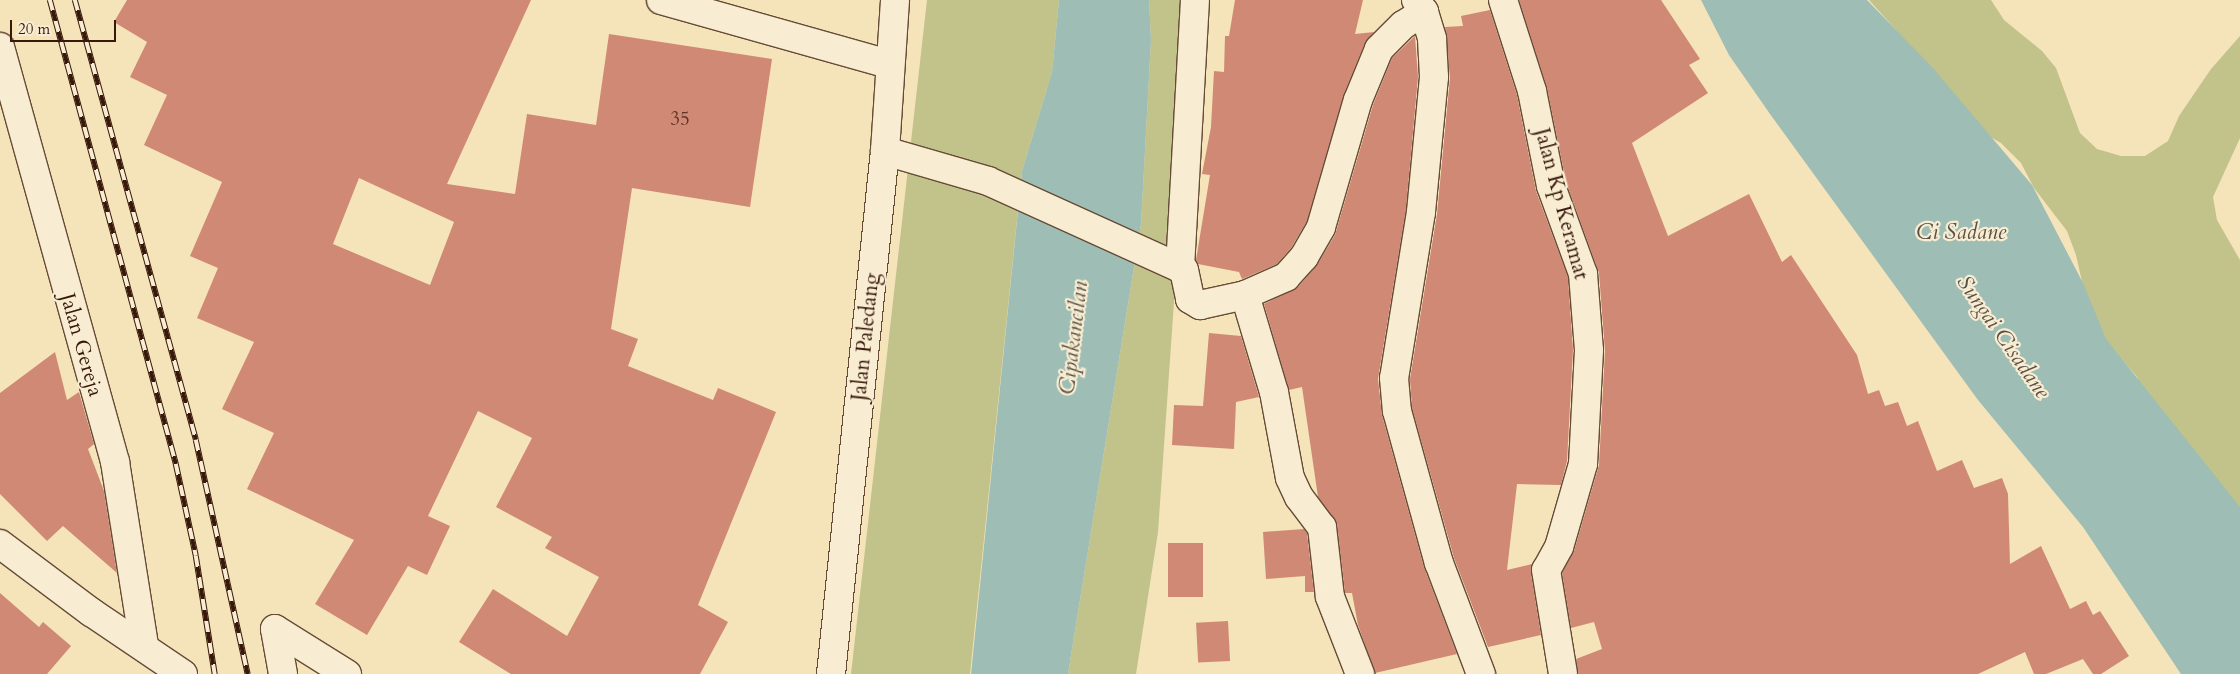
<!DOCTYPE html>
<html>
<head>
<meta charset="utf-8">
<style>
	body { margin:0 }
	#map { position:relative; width:2240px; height:674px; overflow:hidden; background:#f5e3b9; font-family:Cardo,serif }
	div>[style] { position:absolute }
	.green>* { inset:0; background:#c2c28b }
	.water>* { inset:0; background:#9dbdb5 }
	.building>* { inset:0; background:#d08974; transform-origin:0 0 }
	.roads { filter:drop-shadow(1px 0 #664b36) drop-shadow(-1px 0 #664b36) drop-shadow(0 1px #664b36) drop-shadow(0 -1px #664b36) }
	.minor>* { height:28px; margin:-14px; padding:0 14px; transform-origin:14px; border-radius:14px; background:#f8edd2 }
	.rail>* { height:5.5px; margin-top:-2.75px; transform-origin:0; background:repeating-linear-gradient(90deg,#f8edd2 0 11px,#37180b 0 22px); box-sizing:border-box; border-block:1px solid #37180b }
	span { translate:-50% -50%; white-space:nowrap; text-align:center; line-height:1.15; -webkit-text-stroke:4.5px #f8edd2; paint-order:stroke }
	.number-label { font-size:19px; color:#5d3425 }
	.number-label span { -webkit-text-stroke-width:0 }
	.street-label { font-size:21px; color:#37180b }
	.water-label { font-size:22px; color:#5b5246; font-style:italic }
	.scale { position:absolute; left:10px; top:20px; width:106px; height:22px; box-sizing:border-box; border:2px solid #37180b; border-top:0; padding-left:6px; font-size:15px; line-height:18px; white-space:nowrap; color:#37180b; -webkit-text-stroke:4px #f8edd2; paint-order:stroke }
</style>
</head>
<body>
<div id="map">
	<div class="green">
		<div style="clip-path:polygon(927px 0,1059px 0,1052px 72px,1022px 171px,970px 674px,851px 674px)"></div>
		<div style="clip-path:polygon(1149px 0,1195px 0,1158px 532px,1136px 674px,1068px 674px,1141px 224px,1151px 40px)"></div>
		<div style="clip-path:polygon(1869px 0,1991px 0,2004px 20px,2042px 51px,2056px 68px,2080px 133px,2097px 149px,2121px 156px,2145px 156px,2168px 141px,2179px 116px,2211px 69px,2240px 36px,2240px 138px,2213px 197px,2217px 220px,2240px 260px,2240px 531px,2146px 401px,2137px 377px,2104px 338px,2083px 286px,2076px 255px,2067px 231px,2034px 188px,2021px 163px,2001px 143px,1957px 118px,1896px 30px)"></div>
	</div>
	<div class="water">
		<div style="clip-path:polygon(1059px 0,1149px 0,1151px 40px,1141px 224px,1068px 674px,971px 674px,1022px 171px,1052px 72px)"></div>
		<div style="clip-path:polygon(1701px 0,1867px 0,1932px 67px,2032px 185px,2083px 283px,2106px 339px,2240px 507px,2240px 674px,2181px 674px,2083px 527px,1978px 400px,1770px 114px,1729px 55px)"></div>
	</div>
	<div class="building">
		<div style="clip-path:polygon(evenodd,127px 0,531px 0,447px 184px,515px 194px,527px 114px,596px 125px,609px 34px,772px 59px,750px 207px,632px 188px,611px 329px,638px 339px,628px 366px,713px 400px,718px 388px,776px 412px,698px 605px,728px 622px,700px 674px,511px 674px,459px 642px,493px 589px,567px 636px,599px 577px,545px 548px,552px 537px,496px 507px,532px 438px,478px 411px,428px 516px,450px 526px,427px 575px,408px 566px,367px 635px,315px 604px,354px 540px,247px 489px,274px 433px,222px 409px,254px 342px,197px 318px,218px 268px,190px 256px,222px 182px,144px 145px,167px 95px,130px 77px,147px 42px,114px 22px,127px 0,359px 178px,454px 222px,430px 285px,333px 244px,359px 178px)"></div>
		<div style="clip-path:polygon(1235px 0,1363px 0,1355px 34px,1374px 32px,1365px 43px,1344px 94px,1307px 221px,1291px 248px,1277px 264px,1242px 279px,1239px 272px,1198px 264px,1196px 260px,1210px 175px,1202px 174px,1211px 127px,1214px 71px,1224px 72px,1225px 36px,1229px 36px)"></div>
		<div style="clip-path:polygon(1519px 0,1661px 0,1700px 59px,1689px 65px,1708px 93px,1632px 143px,1668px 236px,1749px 194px,1782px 262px,1791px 255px,1857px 355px,1868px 394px,1879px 390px,1885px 406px,1898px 402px,1907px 426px,1918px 421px,1937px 471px,1962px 460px,1974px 488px,2002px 478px,2008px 494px,2010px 564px,2041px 546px,2070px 609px,2086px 601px,2093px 615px,2100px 611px,2129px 656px,2101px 674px,2093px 674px,2083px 659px,2046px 674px,2034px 674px,2025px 652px,1978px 674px,1578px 674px,1576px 659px,1602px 649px,1594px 622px,1571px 628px,1562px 573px,1574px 551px,1599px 465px,1605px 351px,1599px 273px,1566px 182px,1547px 88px)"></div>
		<div style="clip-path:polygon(1490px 10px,1517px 95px,1536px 191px,1568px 277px,1573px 350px,1567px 461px,1561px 485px,1517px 484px,1507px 570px,1532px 564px,1531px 573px,1541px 635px,1488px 647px,1454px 558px,1412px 408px,1410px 379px,1437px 214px,1450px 78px,1445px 27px,1463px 26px,1461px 16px)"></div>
		<div style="clip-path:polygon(1415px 36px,1418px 77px,1406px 210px,1378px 379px,1382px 415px,1424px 567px,1457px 654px,1375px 673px,1358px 625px,1352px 593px,1345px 593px,1337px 525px,1318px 497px,1302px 387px,1289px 390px,1264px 304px,1298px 287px,1317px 265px,1335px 235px,1373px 105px,1392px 58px)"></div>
		<div style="clip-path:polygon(1209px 333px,1241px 336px,1259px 397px,1236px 402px,1234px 449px,1172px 445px,1174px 405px,1203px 406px)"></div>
		<div style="clip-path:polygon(55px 352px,67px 400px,79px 392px,94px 444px,88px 449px,104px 491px,117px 573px,63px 526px,47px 541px,0 494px,0 393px)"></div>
		<div style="clip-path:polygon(1304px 529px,1307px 533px,1314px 592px,1305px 592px,1305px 576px,1266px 579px,1263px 532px)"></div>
		<div style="left:1168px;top:543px;width:35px;height:54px"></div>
		<div style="clip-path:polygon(0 593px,39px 627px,43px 622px,71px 646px,47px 674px,0 674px)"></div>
		<div style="left:1228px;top:621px;width:40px;height:32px;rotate:87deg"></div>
	</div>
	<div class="roads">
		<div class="minor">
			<div style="left:661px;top:0;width:237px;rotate:15.7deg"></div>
			<div style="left:1416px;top:0;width:14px;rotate:56deg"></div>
			<div style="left:1424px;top:12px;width:28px;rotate:73deg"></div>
			<div style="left:1432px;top:39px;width:38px;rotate:87deg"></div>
			<div style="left:1434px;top:77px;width:136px;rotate:95.5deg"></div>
			<div style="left:1421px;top:212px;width:168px;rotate:99.2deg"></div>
			<div style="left:1394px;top:378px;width:33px;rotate:85deg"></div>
			<div style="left:1397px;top:411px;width:158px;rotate:74.6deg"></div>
			<div style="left:1439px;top:563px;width:119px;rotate:69.3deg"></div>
			<div style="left:1503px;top:0;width:96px;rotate:72.3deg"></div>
			<div style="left:1532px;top:91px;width:97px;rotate:78.7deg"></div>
			<div style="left:1551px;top:186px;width:94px;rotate:70deg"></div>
			<div style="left:1583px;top:274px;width:76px;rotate:85.5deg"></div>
			<div style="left:1589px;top:350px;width:114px;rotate:93deg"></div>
			<div style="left:1583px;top:464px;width:86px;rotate:106.1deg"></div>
			<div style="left:1559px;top:547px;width:26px;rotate:119deg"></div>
			<div style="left:1546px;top:570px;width:105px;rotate:80.7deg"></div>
			<div style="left:0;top:47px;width:431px;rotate:74.5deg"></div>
			<div style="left:115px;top:462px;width:186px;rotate:81deg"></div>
			<div style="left:885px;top:151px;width:107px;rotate:16.2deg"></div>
			<div style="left:988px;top:181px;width:215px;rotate:24.4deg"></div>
			<div style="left:1184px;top:270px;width:30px;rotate:78deg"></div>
			<div style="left:1190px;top:299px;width:12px;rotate:31deg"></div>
			<div style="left:1200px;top:305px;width:46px;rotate:-12.5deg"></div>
			<div style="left:1245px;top:295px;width:45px;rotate:-23.7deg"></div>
			<div style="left:1286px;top:277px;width:27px;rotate:-48deg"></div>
			<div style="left:1304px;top:257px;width:34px;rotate:-60deg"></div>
			<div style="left:1321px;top:227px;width:132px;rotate:-73.8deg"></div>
			<div style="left:1358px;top:100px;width:55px;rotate:-67.6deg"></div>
			<div style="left:1379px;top:49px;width:34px;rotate:-45deg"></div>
			<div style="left:1403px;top:25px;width:25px;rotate:-32deg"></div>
			<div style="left:1180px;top:268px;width:268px;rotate:-86.8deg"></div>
			<div style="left:1245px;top:295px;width:101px;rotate:73.4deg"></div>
			<div style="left:1274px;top:392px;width:87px;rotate:79.5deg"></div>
			<div style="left:1290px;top:478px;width:21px;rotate:65deg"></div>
			<div style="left:1299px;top:497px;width:38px;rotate:53deg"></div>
			<div style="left:1322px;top:527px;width:70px;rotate:83.5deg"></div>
			<div style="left:1330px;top:597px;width:83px;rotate:68.7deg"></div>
			<div style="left:0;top:544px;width:114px;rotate:36.8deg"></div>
			<div style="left:91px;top:612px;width:111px;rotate:34deg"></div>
			<div style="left:275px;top:629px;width:85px;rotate:32deg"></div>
			<div style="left:275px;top:629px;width:46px;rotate:79.9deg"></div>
			<div style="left:831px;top:674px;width:526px;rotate:-84.11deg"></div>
			<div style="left:885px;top:151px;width:151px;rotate:-86.2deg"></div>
		</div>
	</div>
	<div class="rail">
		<div style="left:50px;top:0;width:481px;rotate:74.8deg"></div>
		<div style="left:176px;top:464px;width:94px;rotate:77.7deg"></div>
		<div style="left:196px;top:556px;width:120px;rotate:80.9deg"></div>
		<div style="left:75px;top:0;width:456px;rotate:74.6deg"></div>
		<div style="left:196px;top:440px;width:240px;rotate:77.5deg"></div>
	</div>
	<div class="number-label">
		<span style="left:680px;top:120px">35</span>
	</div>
	<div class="street-label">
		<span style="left:1561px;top:204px;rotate:75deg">Jalan Kp Keramat</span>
		<span style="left:866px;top:337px;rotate:-84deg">Jalan Paledang</span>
		<span style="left:81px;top:345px;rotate:74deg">Jalan Gereja</span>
	</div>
	<div class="water-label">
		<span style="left:1961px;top:233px">Ci Sadane</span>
		<span style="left:2003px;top:337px;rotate:55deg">Sungai Cisadane</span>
		<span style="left:1074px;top:338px;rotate:-83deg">Cipakancilan</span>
	</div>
	<div class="scale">20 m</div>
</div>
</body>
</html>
